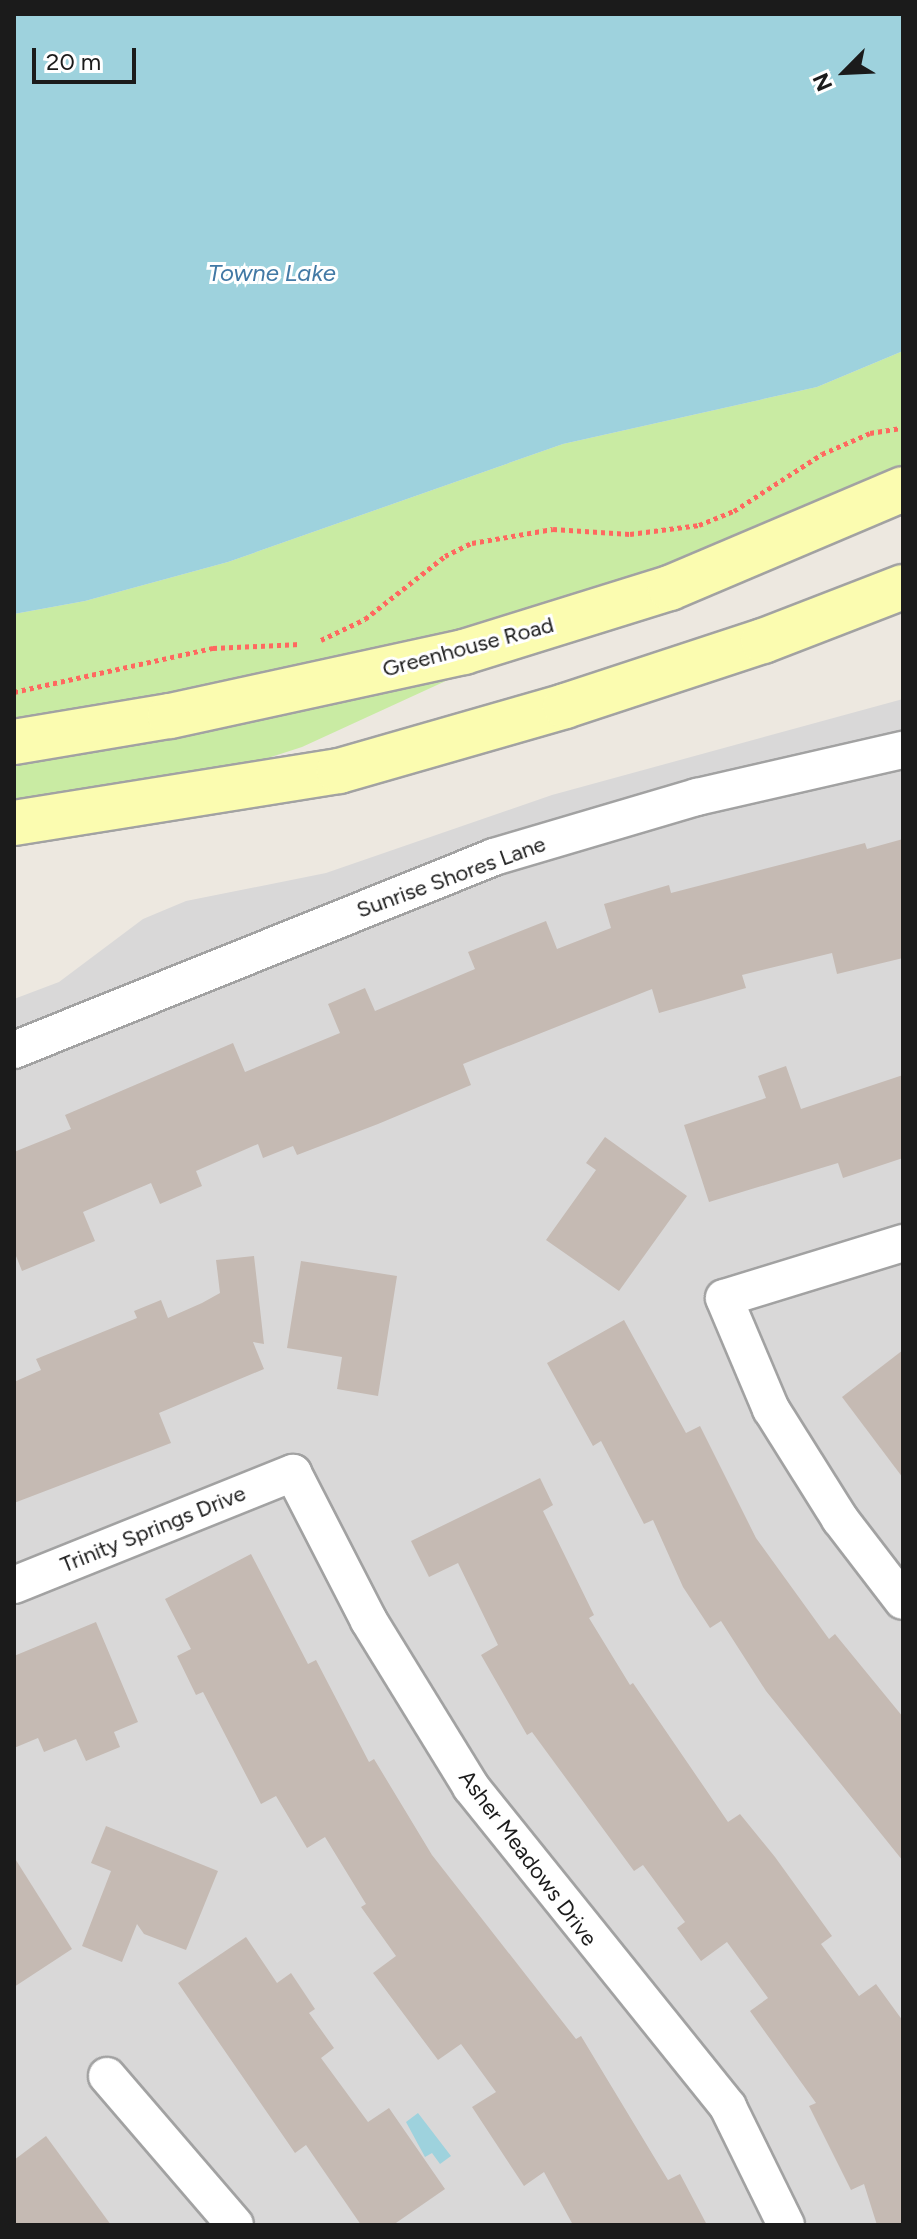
<!DOCTYPE html>
<html>
<head>
<meta charset="utf-8">
<style>
	body { margin:0 }
	#map { position:relative; width:917px; height:2239px; overflow:hidden; background:#ede8e0; font-family:Figtree,sans-serif }
	div>[style] { position:absolute }
	.residential>* { inset:0; background:#d9d8d8 }
	.grass>* { inset:0; background:#c9eba3 }
	.water>* { inset:0; background:#9ed2dd }
	.building>* { inset:0; background:#c5bab3 }
	.path>* { height:5px; margin-top:-2.5px; transform-origin:0; background:repeating-linear-gradient(90deg,#ff685f 0 4px,transparent 0 8px) }
	.roads { filter:drop-shadow(2px 0 #a2a2a2) drop-shadow(-2px 0 #a2a2a2) drop-shadow(0 2px #a2a2a2) drop-shadow(0 -2px #a2a2a2) }
	.street>* { height:36px; margin:-18px; padding:0 18px; transform-origin:18px; border-radius:18px; background:#fff }
	.secondary>* { height:44px; margin:-22px; padding:0 22px; transform-origin:22px; border-radius:22px; background:#fbfcb0 }
	span { translate:-50% -50%; white-space:nowrap; text-align:center; line-height:1.15; -webkit-text-stroke:6px #fff; paint-order:stroke }
	.street-label { font-size:22px; color:#1b1b1b }
	.water-label { font-size:24px; color:#4279a5; font-style:italic }
	.frame { position:absolute; inset:0; border:16px solid #1b1b1b; pointer-events:none }
	.north { position:absolute; left:805px; top:32px; width:80px; height:80px; -webkit-text-stroke:6px #fff; paint-order:stroke; rotate:246deg; font-size:22px; font-weight:700; line-height:32px; text-align:center; color:#1b1b1b }
	.north::after { content:''; display:block; margin:auto; width:28px; height:36px; background:#1b1b1b; clip-path:polygon(50% 0,100% 100%,50% 72%,0 100%) }
	.scale { position:absolute; left:32px; top:48px; width:104px; height:36px; box-sizing:border-box; border:4px solid #1b1b1b; border-top:0; padding-left:10px; font-size:24px; line-height:28px; white-space:nowrap; color:#1b1b1b; -webkit-text-stroke:6px #fff; paint-order:stroke }
</style>
</head>
<body>
<div id="map">
	<div class="residential">
		<div style="clip-path:polygon(903px 699px,903px 2225px,14px 2225px,14px 999px,59px 982px,143px 919px,186px 901px,326px 873px,552px 795px)"></div>
	</div>
	<div class="grass">
		<div style="clip-path:polygon(903px 351px,903px 471px,302px 747px,243px 766px,14px 809px,14px 614px,85px 601px,228px 562px,563px 444px,817px 387px)"></div>
	</div>
	<div class="water">
		<div style="clip-path:polygon(14px 14px,903px 14px,903px 351px,817px 387px,563px 444px,228px 562px,85px 601px,14px 614px)"></div>
		<div style="clip-path:polygon(418px 2113px,451px 2156px,440px 2164px,432px 2153px,425px 2157px,406px 2122px)"></div>
	</div>
	<div class="building">
		<div style="clip-path:polygon(903px 839px,903px 958px,837px 974px,832px 953px,742px 975px,746px 988px,659px 1013px,652px 989px,463px 1064px,471px 1085px,378px 1124px,297px 1155px,293px 1146px,263px 1158px,258px 1144px,196px 1171px,202px 1186px,160px 1204px,151px 1183px,83px 1212px,95px 1241px,22px 1271px,14px 1251px,14px 1152px,71px 1129px,65px 1115px,233px 1043px,245px 1072px,340px 1033px,328px 1004px,365px 988px,375px 1011px,475px 969px,468px 952px,546px 921px,557px 949px,611px 928px,604px 904px,669px 885px,671px 893px,865px 843px,867px 849px)"></div>
		<div style="clip-path:polygon(786px 1066px,801px 1109px,903px 1075px,903px 1158px,843px 1178px,838px 1163px,709px 1202px,684px 1125px,766px 1098px,758px 1076px)"></div>
		<div style="clip-path:polygon(605px 1137px,687px 1196px,619px 1291px,546px 1240px,596px 1170px,586px 1163px)"></div>
		<div style="clip-path:polygon(254px 1256px,264px 1344px,253px 1342px,264px 1369px,159px 1413px,171px 1443px,14px 1503px,14px 1382px,41px 1370px,36px 1359px,137px 1318px,134px 1311px,161px 1300px,168px 1318px,202px 1303px,220px 1293px,216px 1260px)"></div>
		<div style="clip-path:polygon(301px 1261px,397px 1276px,378px 1396px,337px 1389px,342px 1357px,287px 1348px)"></div>
		<div style="clip-path:polygon(624px 1320px,686px 1433px,700px 1426px,756px 1538px,829px 1639px,835px 1634px,903px 1717px,903px 1861px,766px 1691px,721px 1621px,710px 1628px,683px 1587px,653px 1520px,644px 1524px,601px 1441px,593px 1446px,547px 1363px)"></div>
		<div style="clip-path:polygon(903px 1350px,903px 1478px,842px 1397px)"></div>
		<div style="clip-path:polygon(540px 1478px,553px 1505px,543px 1511px,594px 1615px,589px 1618px,630px 1685px,633px 1683px,728px 1822px,740px 1814px,775px 1857px,832px 1936px,821px 1944px,859px 1996px,876px 1984px,903px 2021px,903px 2225px,877px 2225px,864px 2184px,851px 2190px,809px 2106px,816px 2103px,750px 2011px,768px 1998px,727px 1942px,701px 1961px,677px 1928px,685px 1922px,643px 1865px,634px 1871px,532px 1732px,527px 1735px,481px 1655px,498px 1645px,458px 1563px,429px 1577px,411px 1541px)"></div>
		<div style="clip-path:polygon(251px 1554px,308px 1664px,316px 1660px,369px 1762px,374px 1759px,432px 1855px,576px 2039px,581px 2036px,668px 2180px,680px 2174px,707px 2225px,573px 2225px,544px 2172px,524px 2186px,472px 2107px,496px 2092px,461px 2044px,438px 2060px,373px 1973px,396px 1956px,361px 1907px,366px 1904px,325px 1837px,307px 1848px,276px 1796px,261px 1804px,203px 1692px,196px 1695px,177px 1656px,191px 1649px,165px 1599px)"></div>
		<div style="clip-path:polygon(96px 1622px,138px 1722px,114px 1732px,120px 1747px,86px 1761px,76px 1739px,44px 1752px,38px 1738px,14px 1748px,14px 1656px)"></div>
		<div style="clip-path:polygon(106px 1826px,218px 1871px,186px 1950px,144px 1934px,137px 1924px,122px 1962px,82px 1946px,111px 1871px,91px 1863px)"></div>
		<div style="clip-path:polygon(14px 1857px,72px 1949px,14px 1987px)"></div>
		<div style="clip-path:polygon(246px 1937px,277px 1983px,291px 1973px,315px 2009px,309px 2013px,334px 2048px,321px 2058px,368px 2122px,389px 2108px,445px 2189px,393px 2225px,361px 2225px,306px 2145px,295px 2153px,178px 1983px)"></div>
		<div style="clip-path:polygon(46px 2136px,111px 2225px,14px 2225px,14px 2160px)"></div>
	</div>
	<div class="path">
		<div style="left:321px;top:640px;width:49px;rotate:-25.5deg"></div>
		<div style="left:365px;top:619px;width:102px;rotate:-38.2deg"></div>
		<div style="left:445px;top:556px;width:30px;rotate:-26deg"></div>
		<div style="left:472px;top:543px;width:82px;rotate:-9.8deg"></div>
		<div style="left:553px;top:529px;width:77px;rotate:3.7deg"></div>
		<div style="left:630px;top:534px;width:70px;rotate:-7.4deg"></div>
		<div style="left:699px;top:525px;width:38px;rotate:-22deg"></div>
		<div style="left:734px;top:511px;width:105px;rotate:-32.9deg"></div>
		<div style="left:822px;top:454px;width:52px;rotate:-23.6deg"></div>
		<div style="left:870px;top:433px;width:33px;rotate:-9deg"></div>
		<div style="left:14px;top:692px;width:204px;rotate:-12.5deg"></div>
		<div style="left:213px;top:648px;width:87px;rotate:-2.6deg"></div>
	</div>
	<div class="roads">
		<div class="street">
			<div style="left:14px;top:1050px;width:517px;rotate:-21.9deg"></div>
			<div style="left:494px;top:857px;width:212px;rotate:-16.5deg"></div>
			<div style="left:697px;top:797px;width:211px;rotate:-12.9deg"></div>
			<div style="left:903px;top:1243px;width:187px;rotate:162.9deg"></div>
			<div style="left:724px;top:1298px;width:121px;rotate:67.1deg"></div>
			<div style="left:771px;top:1409px;width:130px;rotate:57.9deg"></div>
			<div style="left:840px;top:1519px;width:103px;rotate:52.5deg"></div>
			<div style="left:14px;top:1585px;width:301px;rotate:-21.9deg"></div>
			<div style="left:293px;top:1473px;width:166px;rotate:62.8deg"></div>
			<div style="left:369px;top:1621px;width:195px;rotate:58.4deg"></div>
			<div style="left:471px;top:1787px;width:410px;rotate:51.2deg"></div>
			<div style="left:728px;top:2107px;width:131px;rotate:63.8deg"></div>
			<div style="left:107px;top:2076px;width:196px;rotate:49.3deg"></div>
		</div>
		<div class="secondary">
			<div style="left:14px;top:742px;width:158px;rotate:-9.5deg"></div>
			<div style="left:170px;top:716px;width:301px;rotate:-12.3deg"></div>
			<div style="left:464px;top:652px;width:216px;rotate:-17.3deg"></div>
			<div style="left:670px;top:588px;width:253px;rotate:-23deg"></div>
			<div style="left:14px;top:823px;width:329px;rotate:-9.1deg"></div>
			<div style="left:339px;top:771px;width:235px;rotate:-16deg"></div>
			<div style="left:565px;top:706px;width:208px;rotate:-18.2deg"></div>
			<div style="left:763px;top:641px;width:150px;rotate:-21.1deg"></div>
		</div>
	</div>
	<div class="street-label">
		<span style="left:468px;top:647px;rotate:-15deg">Greenhouse Road</span>
		<span style="left:451px;top:877px;rotate:-20deg">Sunrise Shores Lane</span>
		<span style="left:153px;top:1529px;rotate:-22deg">Trinity Springs Drive</span>
		<span style="left:528px;top:1858px;rotate:53deg">Asher Meadows Drive</span>
	</div>
	<div class="water-label">
		<span style="left:272px;top:273px">Towne Lake</span>
	</div>
	<div class="frame"></div>
	<div class="north">N</div>
	<div class="scale">20 m</div>
</div>
</body>
</html>
